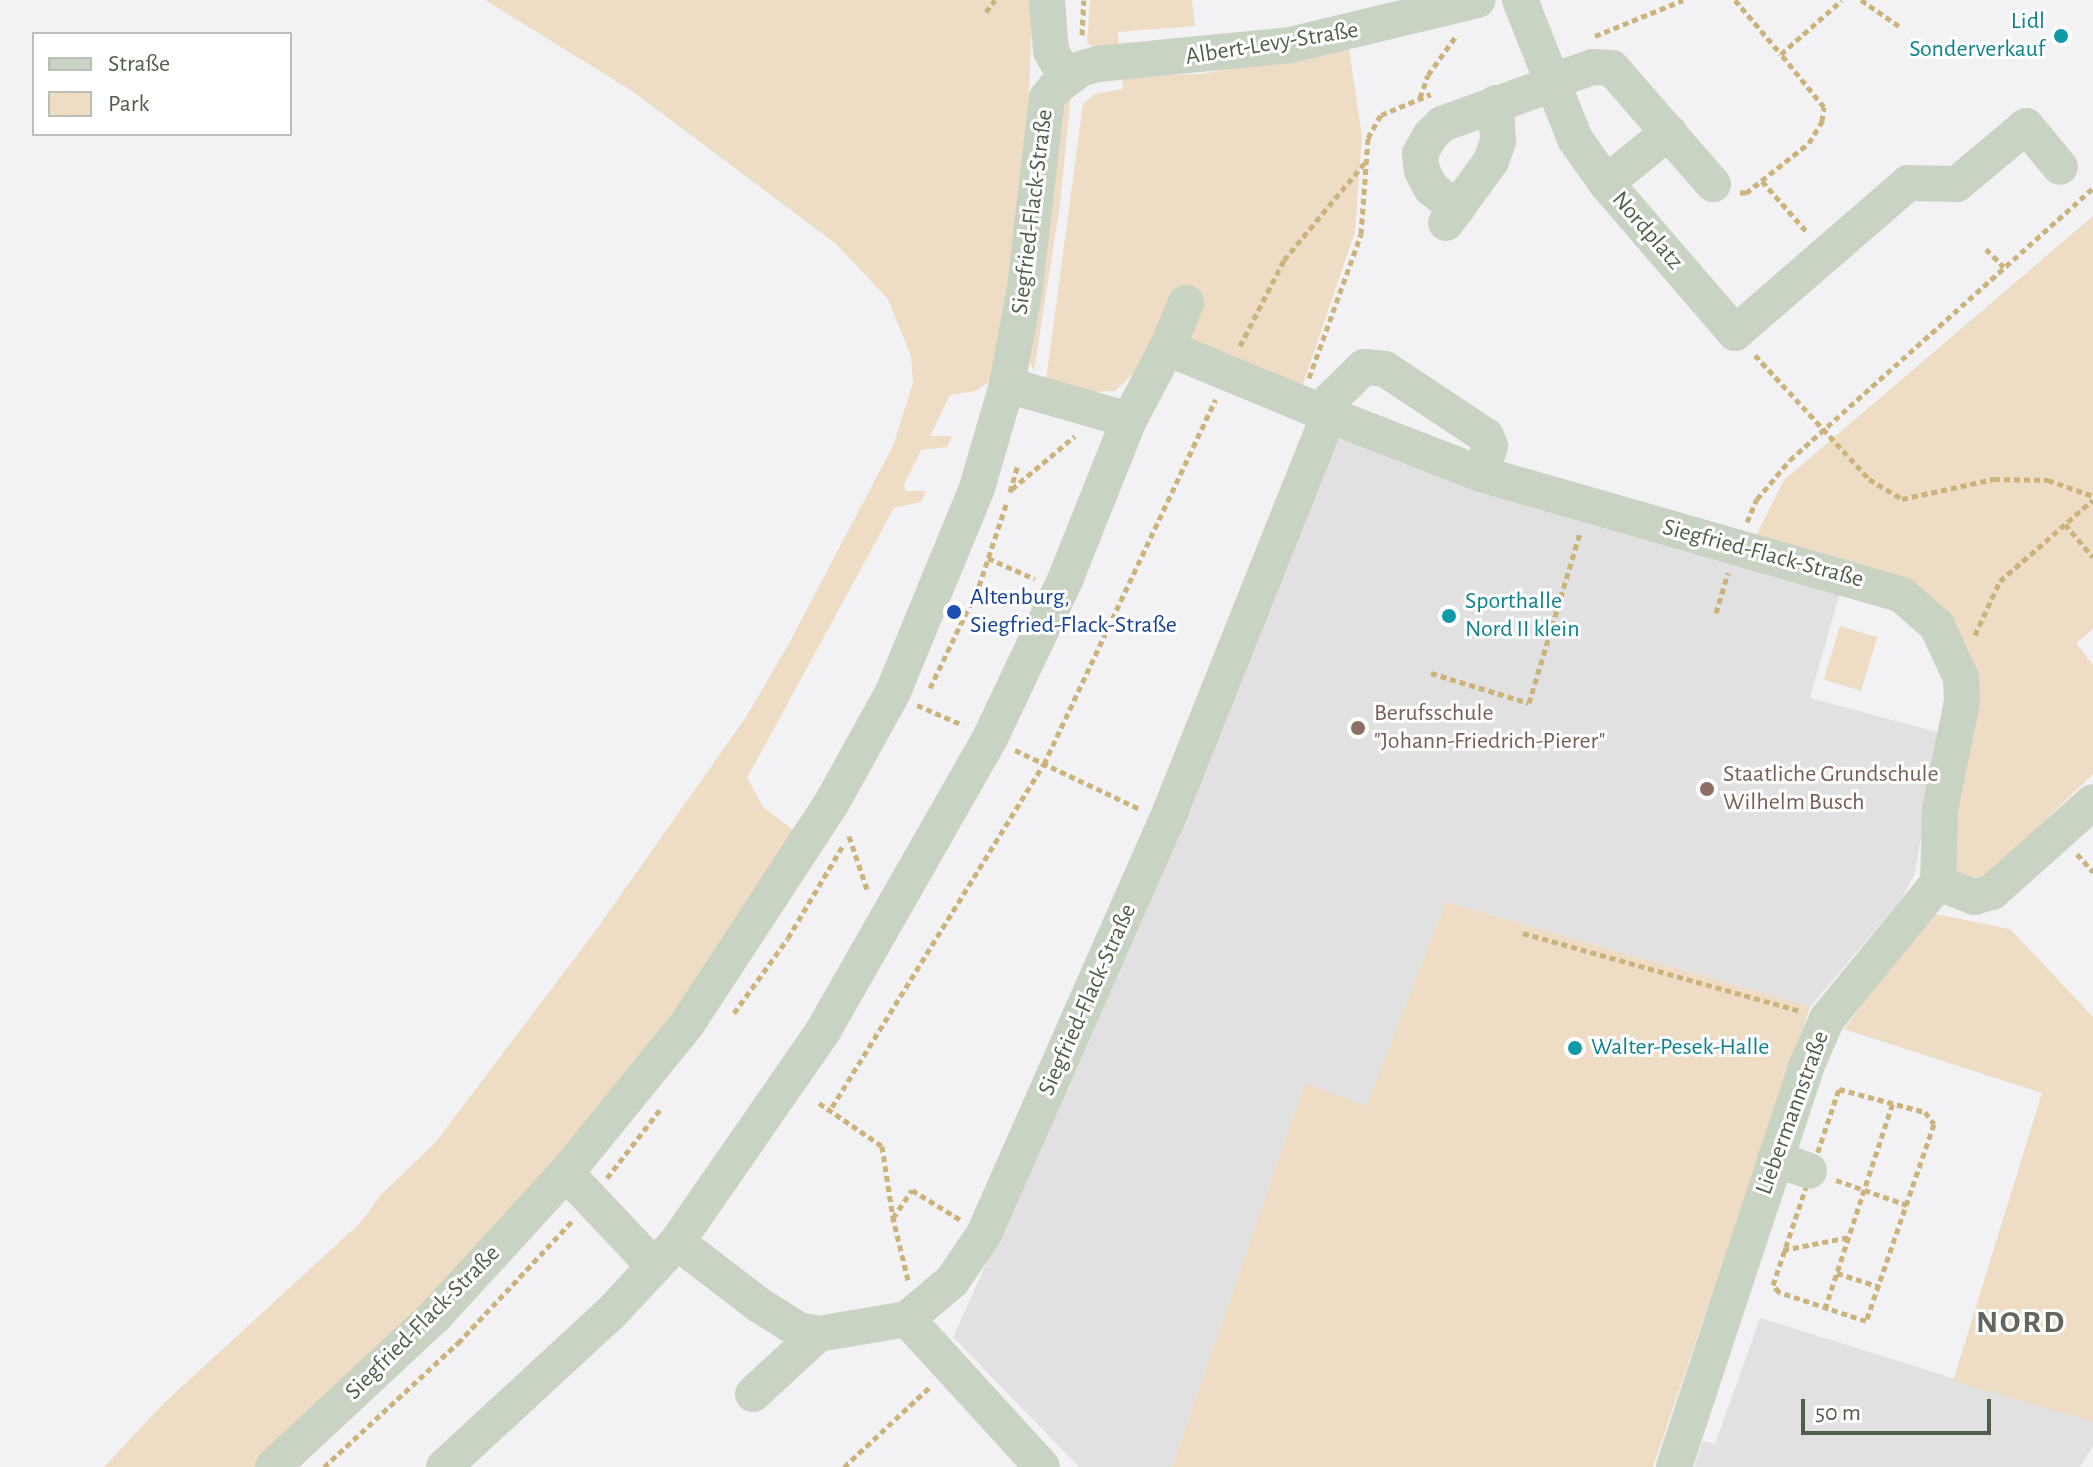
<!DOCTYPE html>
<html>
<head>
<meta charset="utf-8">
<style>
	body { margin:0 }
	#map { position:relative; width:2093px; height:1467px; overflow:hidden; background:#f2f2f4; font-family:"Alegreya Sans",sans-serif }
	div>[style] { position:absolute }
	.education>* { inset:0; background:#e1e1e2 }
	.green>* { inset:0; background:#eedcc4; transform-origin:0 0 }
	.path>* { height:5px; margin-top:-2.5px; transform-origin:0; background:repeating-linear-gradient(90deg,#ccb37c 0 6px,transparent 0 10px) }
	.minor>* { height:36px; margin:-18px; padding:0 18px; transform-origin:18px; border-radius:18px; background:#c9d3c3 }
	.dots>* { width:22px; height:22px; translate:-50% -50%; box-sizing:border-box; border:4px solid #fff; border-radius:50% }
	span { translate:-50% -50%; white-space:nowrap; text-align:center; line-height:1.15; -webkit-text-stroke:6px #fff; paint-order:stroke }
	.culture-label { font-size:24px; color:#0d838f }
	.right { translate:-100% -50%; text-align:right }
	.left { translate:0 -50%; text-align:left }
	.street-label { font-size:24px; color:#515f4a }
	.transit-label { font-size:24px; color:#164399 }
	.education-label { font-size:24px; color:#785e54 }
	.district-label { font-size:32px; color:#61675e; font-weight:700; letter-spacing:2px }
	.legend { position:absolute; left:32px; top:32px; width:260px; height:104px; box-sizing:border-box; background:#fff; border:2px solid #b9bfb7; margin:0; padding:10px 14px; list-style:none; font-size:24px; color:#515f4a }
	.legend li { display:flex; align-items:center; gap:16px; height:40px }
	.legend b { width:40px; border:2px solid #b9bfb7 }
	.scale { position:absolute; left:1801px; top:1399px; width:190px; height:36px; box-sizing:border-box; border:4px solid #515f4a; border-top:0; padding-left:10px; font-size:24px; line-height:28px; white-space:nowrap; color:#515f4a; -webkit-text-stroke:6px #fff; paint-order:stroke }
</style>
</head>
<body>
<div id="map">
	<div class="education">
		<div style="clip-path:polygon(1349px 434px,1842px 586px,1810px 698px,1941px 733px,1914px 876px,1899px 902px,1810px 1007px,1446px 902px,1366px 1107px,1305px 1084px,1172px 1467px,1079px 1467px,953px 1337px,1105px 1003px,1331px 438px)"></div>
		<div style="clip-path:polygon(1760px 1318px,2093px 1422px,2093px 1446px,2080px 1467px,1694px 1467px,1703px 1441px,1715px 1444px)"></div>
	</div>
	<div class="green">
		<div style="clip-path:polygon(485px 0,1033px 0,1026px 163px,992px 380px,975px 391px,950px 395px,930px 436px,952px 436px,947px 447px,921px 450px,904px 485px,906px 491px,926px 491px,921px 502px,894px 508px,747px 778px,763px 807px,806px 840px,687px 1024px,273px 1467px,104px 1467px,163px 1404px,360px 1223px,380px 1196px,435px 1143px,596px 930px,746px 717px,787px 647px,893px 446px,913px 383px,911px 356px,888px 299px,836px 244px,632px 91px)"></div>
		<div style="clip-path:polygon(1090px 0,1192px 0,1195px 26px,1118px 32px,1119px 50px,1094px 46px,1087px 44px)"></div>
		<div style="clip-path:polygon(1349px 49px,1362px 136px,1355px 232px,1303px 384px,1294px 389px,1150px 357px,1115px 391px,1092px 392px,1046px 380px,1083px 104px,1094px 94px,1123px 89px,1122px 77px,1200px 74px)"></div>
		<div style="clip-path:polygon(1071px 94px,1060px 204px,1034px 371px,1029px 360px,1062px 110px)"></div>
		<div style="clip-path:polygon(2093px 216px,2093px 629px,2076px 643px,2093px 665px,2093px 774px,1989px 874px,1962px 880px,1948px 859px,1959px 639px,1756px 536px,1784px 480px)"></div>
		<div style="left:1840px;top:626px;width:39px;height:56px;rotate:17deg"></div>
		<div style="clip-path:polygon(1446px 902px,1810px 1007px,1653px 1467px,1172px 1467px,1305px 1083px,1366px 1106px)"></div>
		<div style="clip-path:polygon(1931px 913px,2010px 929px,2093px 1017px,2093px 1422px,1953px 1381px,2042px 1093px,1844px 1029px)"></div>
	</div>
	<div class="path">
		<div style="left:1735px;top:0;width:71px;rotate:49.6deg"></div>
		<div style="left:1781px;top:54px;width:81px;rotate:-41.5deg"></div>
		<div style="left:1861px;top:0;width:46px;rotate:34.4deg"></div>
		<div style="left:986px;top:12px;width:15px;rotate:-53deg"></div>
		<div style="left:1082px;top:35px;width:35px;rotate:-87deg"></div>
		<div style="left:1595px;top:36px;width:95px;rotate:-22.2deg"></div>
		<div style="left:1420px;top:98px;width:24px;rotate:-71deg"></div>
		<div style="left:1428px;top:75px;width:48px;rotate:-54.3deg"></div>
		<div style="left:1762px;top:181px;width:68px;rotate:48.6deg"></div>
		<div style="left:1740px;top:192px;width:6px;rotate:9deg"></div>
		<div style="left:1746px;top:193px;width:80px;rotate:-38.4deg"></div>
		<div style="left:1809px;top:143px;width:26px;rotate:-59deg"></div>
		<div style="left:1822px;top:121px;width:14px;rotate:-82deg"></div>
		<div style="left:1824px;top:107px;width:68px;rotate:-129.1deg"></div>
		<div style="left:1986px;top:249px;width:25px;rotate:45deg"></div>
		<div style="left:1240px;top:346px;width:97px;rotate:-62.9deg"></div>
		<div style="left:1284px;top:260px;width:130px;rotate:-50.3deg"></div>
		<div style="left:1755px;top:355px;width:168px;rotate:47.4deg"></div>
		<div style="left:1869px;top:479px;width:39px;rotate:31deg"></div>
		<div style="left:1902px;top:499px;width:94px;rotate:-12.3deg"></div>
		<div style="left:1994px;top:479px;width:54px;rotate:1.1deg"></div>
		<div style="left:2048px;top:480px;width:48px;rotate:19.6deg"></div>
		<div style="left:1309px;top:378px;width:153px;rotate:-70.1deg"></div>
		<div style="left:1361px;top:234px;width:96px;rotate:-85.8deg"></div>
		<div style="left:1368px;top:138px;width:26px;rotate:-61deg"></div>
		<div style="left:1381px;top:115px;width:54px;rotate:-22.8deg"></div>
		<div style="left:1012px;top:489px;width:82px;rotate:-40.1deg"></div>
		<div style="left:1010px;top:492px;width:29px;rotate:-74deg"></div>
		<div style="left:1747px;top:522px;width:25px;rotate:-67deg"></div>
		<div style="left:1757px;top:499px;width:51px;rotate:-49.8deg"></div>
		<div style="left:1790px;top:460px;width:407px;rotate:-41.9deg"></div>
		<div style="left:2065px;top:524px;width:43px;rotate:49.7deg"></div>
		<div style="left:988px;top:558px;width:51px;rotate:24.1deg"></div>
		<div style="left:1716px;top:613px;width:42px;rotate:-73.3deg"></div>
		<div style="left:1975px;top:635px;width:60px;rotate:-65.2deg"></div>
		<div style="left:2000px;top:581px;width:123px;rotate:-41.1deg"></div>
		<div style="left:1431px;top:673px;width:102px;rotate:17deg"></div>
		<div style="left:1529px;top:703px;width:177px;rotate:-73.3deg"></div>
		<div style="left:930px;top:688px;width:113px;rotate:-64.3deg"></div>
		<div style="left:979px;top:586px;width:89px;rotate:-71.6deg"></div>
		<div style="left:917px;top:705px;width:50px;rotate:23.5deg"></div>
		<div style="left:1015px;top:750px;width:138px;rotate:25.3deg"></div>
		<div style="left:849px;top:836px;width:59px;rotate:71.3deg"></div>
		<div style="left:2077px;top:854px;width:24px;rotate:48deg"></div>
		<div style="left:1523px;top:933px;width:288px;rotate:15.7deg"></div>
		<div style="left:734px;top:1013px;width:92px;rotate:-54.2deg"></div>
		<div style="left:788px;top:938px;width:106px;rotate:-59.3deg"></div>
		<div style="left:1839px;top:1089px;width:89px;rotate:15deg"></div>
		<div style="left:1925px;top:1112px;width:15px;rotate:53deg"></div>
		<div style="left:1934px;top:1124px;width:208px;rotate:109deg"></div>
		<div style="left:1866px;top:1321px;width:92px;rotate:-161.6deg"></div>
		<div style="left:1779px;top:1292px;width:9px;rotate:-131deg"></div>
		<div style="left:1773px;top:1285px;width:207px;rotate:-71.4deg"></div>
		<div style="left:819px;top:1103px;width:76px;rotate:34.3deg"></div>
		<div style="left:882px;top:1146px;width:73px;rotate:81.3deg"></div>
		<div style="left:832px;top:1107px;width:403px;rotate:-58.3deg"></div>
		<div style="left:1044px;top:764px;width:403px;rotate:-64.8deg"></div>
		<div style="left:607px;top:1178px;width:90px;rotate:-52.2deg"></div>
		<div style="left:1836px;top:1180px;width:75px;rotate:19.4deg"></div>
		<div style="left:1783px;top:1250px;width:67px;rotate:-11.1deg"></div>
		<div style="left:1837px;top:1273px;width:45px;rotate:18deg"></div>
		<div style="left:908px;top:1280px;width:64px;rotate:-103.6deg"></div>
		<div style="left:893px;top:1218px;width:34px;rotate:-56deg"></div>
		<div style="left:912px;top:1190px;width:57px;rotate:31.5deg"></div>
		<div style="left:1825px;top:1309px;width:218px;rotate:-71.8deg"></div>
		<div style="left:324px;top:1467px;width:183px;rotate:-42.8deg"></div>
		<div style="left:458px;top:1343px;width:168px;rotate:-46.9deg"></div>
		<div style="left:844px;top:1467px;width:119px;rotate:-43deg"></div>
	</div>
	<div class="minor">
		<div style="left:1047px;top:0;width:51px;rotate:85.5deg"></div>
		<div style="left:1051px;top:51px;width:31px;rotate:61deg"></div>
		<div style="left:1520px;top:0;width:149px;rotate:68.4deg"></div>
		<div style="left:1575px;top:139px;width:54px;rotate:54.8deg"></div>
		<div style="left:1606px;top:183px;width:198px;rotate:49.3deg"></div>
		<div style="left:1735px;top:333px;width:229px;rotate:-40.9deg"></div>
		<div style="left:1908px;top:183px;width:49px;rotate:1.2deg"></div>
		<div style="left:1957px;top:184px;width:90px;rotate:-40deg"></div>
		<div style="left:2026px;top:126px;width:53px;rotate:50.3deg"></div>
		<div style="left:1549px;top:82px;width:46px;rotate:-18.8deg"></div>
		<div style="left:1593px;top:67px;width:19px;rotate:3deg"></div>
		<div style="left:1612px;top:68px;width:154px;rotate:49deg"></div>
		<div style="left:1606px;top:183px;width:81px;rotate:-39deg"></div>
		<div style="left:1457px;top:209px;width:33px;rotate:-141deg"></div>
		<div style="left:1431px;top:188px;width:19px;rotate:-118deg"></div>
		<div style="left:1422px;top:171px;width:17px;rotate:-97deg"></div>
		<div style="left:1420px;top:154px;width:21px;rotate:-61deg"></div>
		<div style="left:1430px;top:136px;width:17px;rotate:-45deg"></div>
		<div style="left:1442px;top:124px;width:115px;rotate:-19.9deg"></div>
		<div style="left:1446px;top:223px;width:77px;rotate:-54deg"></div>
		<div style="left:1491px;top:161px;width:20px;rotate:-70deg"></div>
		<div style="left:1498px;top:142px;width:39px;rotate:-93deg"></div>
		<div style="left:1167px;top:348px;width:49px;rotate:-67.1deg"></div>
		<div style="left:1319px;top:411px;width:63px;rotate:-44.4deg"></div>
		<div style="left:1364px;top:367px;width:21px;rotate:5deg"></div>
		<div style="left:1385px;top:369px;width:121px;rotate:33.6deg"></div>
		<div style="left:1486px;top:436px;width:11px;rotate:68deg"></div>
		<div style="left:1490px;top:446px;width:29px;rotate:108deg"></div>
		<div style="left:1329px;top:415px;width:163px;rotate:21.2deg"></div>
		<div style="left:1481px;top:474px;width:438px;rotate:16deg"></div>
		<div style="left:1902px;top:595px;width:47px;rotate:41.5deg"></div>
		<div style="left:1937px;top:626px;width:57px;rotate:65.2deg"></div>
		<div style="left:1961px;top:678px;width:24px;rotate:88deg"></div>
		<div style="left:1962px;top:702px;width:109px;rotate:101.6deg"></div>
		<div style="left:1940px;top:809px;width:74px;rotate:91.5deg"></div>
		<div style="left:1938px;top:883px;width:39px;rotate:21deg"></div>
		<div style="left:1974px;top:897px;width:19px;rotate:-16deg"></div>
		<div style="left:1992px;top:892px;width:135px;rotate:-41.7deg"></div>
		<div style="left:1775px;top:1159px;width:36px;rotate:19deg"></div>
		<div style="left:566px;top:1173px;width:129px;rotate:46.6deg"></div>
		<div style="left:677px;top:1242px;width:103px;rotate:37.5deg"></div>
		<div style="left:759px;top:1305px;width:47px;rotate:32deg"></div>
		<div style="left:799px;top:1330px;width:19px;rotate:12deg"></div>
		<div style="left:818px;top:1334px;width:90px;rotate:-9.6deg"></div>
		<div style="left:907px;top:1319px;width:59px;rotate:-40.2deg"></div>
		<div style="left:952px;top:1281px;width:57px;rotate:-55.8deg"></div>
		<div style="left:984px;top:1234px;width:450px;rotate:-66.2deg"></div>
		<div style="left:1166px;top:822px;width:438px;rotate:-68.2deg"></div>
		<div style="left:1329px;top:415px;width:175px;rotate:-157.5deg"></div>
		<div style="left:1167px;top:348px;width:81px;rotate:117.8deg"></div>
		<div style="left:907px;top:1319px;width:200px;rotate:47.6deg"></div>
		<div style="left:753px;top:1394px;width:88px;rotate:-42.7deg"></div>
		<div style="left:273px;top:1467px;width:220px;rotate:-43deg"></div>
		<div style="left:434px;top:1317px;width:195px;rotate:-47.5deg"></div>
		<div style="left:566px;top:1173px;width:192px;rotate:-50.9deg"></div>
		<div style="left:687px;top:1024px;width:263px;rotate:-56.8deg"></div>
		<div style="left:831px;top:804px;width:128px;rotate:-61deg"></div>
		<div style="left:893px;top:692px;width:221px;rotate:-67.6deg"></div>
		<div style="left:977px;top:488px;width:107px;rotate:-73.8deg"></div>
		<div style="left:1007px;top:385px;width:100px;rotate:-79.6deg"></div>
		<div style="left:1025px;top:287px;width:190px;rotate:-83.4deg"></div>
		<div style="left:1047px;top:98px;width:13px;rotate:-51deg"></div>
		<div style="left:1055px;top:88px;width:31px;rotate:-37deg"></div>
		<div style="left:1080px;top:69px;width:18px;rotate:-16deg"></div>
		<div style="left:1097px;top:64px;width:194px;rotate:-5.6deg"></div>
		<div style="left:1290px;top:45px;width:193px;rotate:-13.5deg"></div>
		<div style="left:444px;top:1467px;width:227px;rotate:-42.7deg"></div>
		<div style="left:611px;top:1313px;width:97px;rotate:-47.1deg"></div>
		<div style="left:677px;top:1242px;width:257px;rotate:-55.3deg"></div>
		<div style="left:823px;top:1031px;width:337px;rotate:-60.3deg"></div>
		<div style="left:990px;top:738px;width:175px;rotate:-64.6deg"></div>
		<div style="left:1065px;top:580px;width:172px;rotate:-68.2deg"></div>
		<div style="left:1129px;top:420px;width:127px;rotate:-164deg"></div>
		<div style="left:1674px;top:1467px;width:421px;rotate:-71.7deg"></div>
		<div style="left:1806px;top:1067px;width:52px;rotate:-66.4deg"></div>
		<div style="left:1827px;top:1019px;width:176px;rotate:-50.8deg"></div>
	</div>
	<div class="dots">
		<div style="left:2061px;top:36px;background:#0f9aa8"></div>
		<div style="left:954px;top:612px;background:#1a4fb4"></div>
		<div style="left:1449px;top:616px;background:#0f9aa8"></div>
		<div style="left:1358px;top:728px;background:#8d6e63"></div>
		<div style="left:1707px;top:789px;background:#8d6e63"></div>
		<div style="left:1575px;top:1048px;background:#0f9aa8"></div>
	</div>
	<div class="culture-label">
		<span class="right" style="left:2045px;top:36px">Lidl<br>Sonderverkauf</span>
		<span class="left" style="left:1465px;top:616px">Sporthalle<br>Nord II klein</span>
		<span class="left" style="left:1591px;top:1048px">Walter-Pesek-Halle</span>
	</div>
	<div class="street-label">
		<span style="left:1272px;top:44px;rotate:-9deg">Albert-Levy-Straße</span>
		<span style="left:1033px;top:212px;rotate:-83deg">Siegfried-Flack-Straße</span>
		<span style="left:1647px;top:231px;rotate:49deg">Nordplatz</span>
		<span style="left:1763px;top:554px;rotate:15deg">Siegfried-Flack-Straße</span>
		<span style="left:1088px;top:1000px;rotate:-66deg">Siegfried-Flack-Straße</span>
		<span style="left:1793px;top:1113px;rotate:-70deg">Liebermannstraße</span>
		<span style="left:423px;top:1323px;rotate:-45deg">Siegfried-Flack-Straße</span>
	</div>
	<div class="transit-label">
		<span class="left" style="left:970px;top:612px">Altenburg,<br>Siegfried-Flack-Straße</span>
	</div>
	<div class="education-label">
		<span class="left" style="left:1374px;top:728px">Berufsschule<br>"Johann-Friedrich-Pierer"</span>
		<span class="left" style="left:1723px;top:789px">Staatliche Grundschule<br>Wilhelm Busch</span>
	</div>
	<div class="district-label">
		<span style="left:2021px;top:1322px">NORD</span>
	</div>
	<ul class="legend">
	<li><b style="height:10px;background:#c9d3c3"></b>Straße</li>
	<li><b style="height:22px;background:#eedcc4"></b>Park</li>
	</ul>
	<div class="scale">50 m</div>
</div>
</body>
</html>
